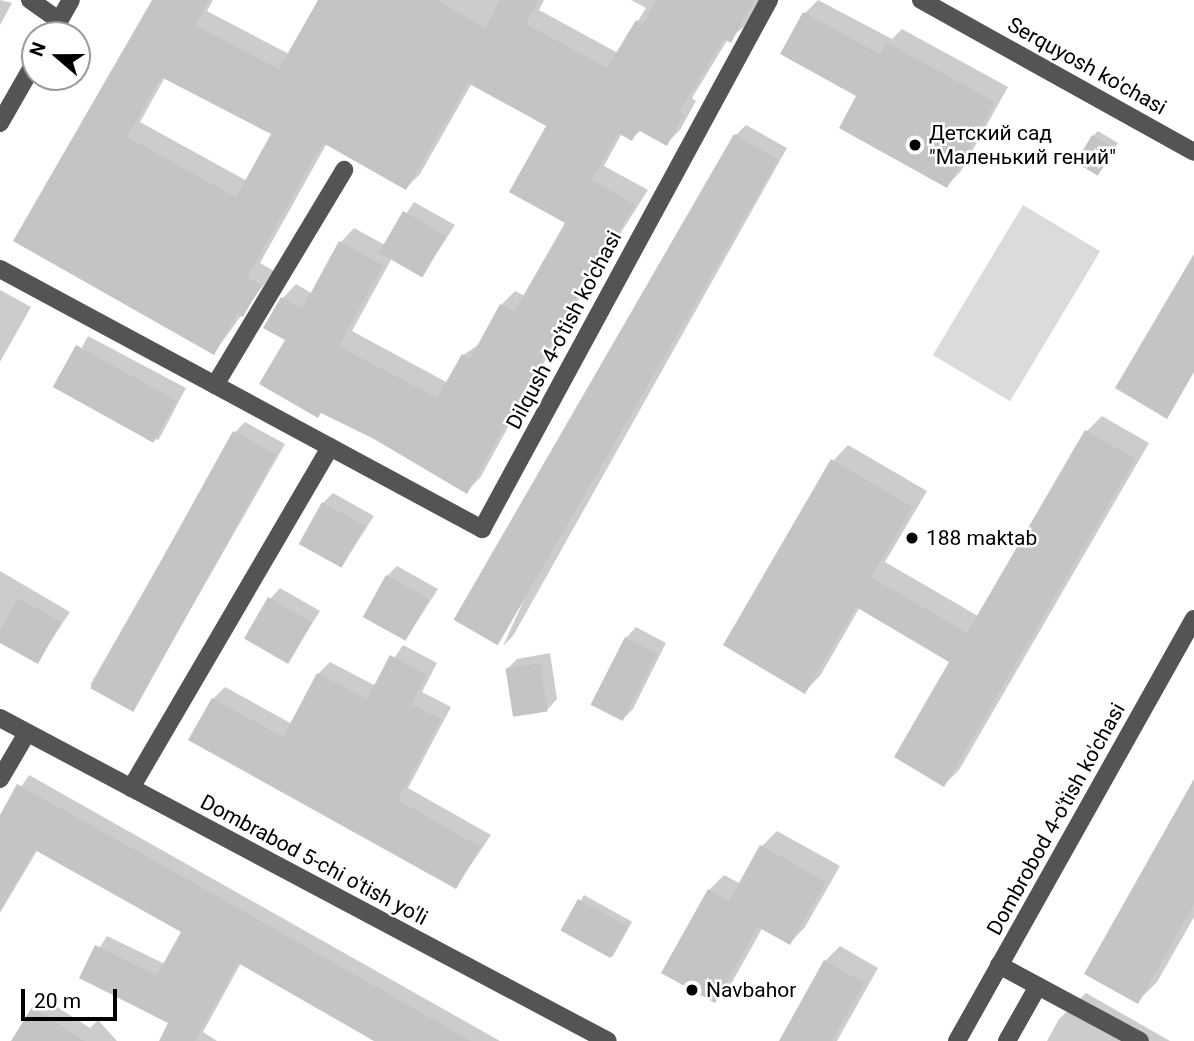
<!DOCTYPE html>
<html>
<head>
<meta charset="utf-8">
<style>
	body { margin:0 }
	#map { position:relative; width:1194px; height:1041px; overflow:hidden; background:#fff; font-family:Roboto,sans-serif }
	div>[style] { position:absolute }
	.green>* { inset:0; background:#dbdbdb; transform-origin:0 0 }
	.shadow>* { inset:0; background:#0003; transform-origin:0 0 }
	.building>* { inset:0; background:#c4c4c4; transform-origin:0 0 }
	.minor>* { height:18px; margin:-9px; padding:0 9px; transform-origin:9px; border-radius:9px; background:#545454 }
	.dots>* { width:19px; height:19px; translate:-50% -50%; box-sizing:border-box; border:4px solid #fff; border-radius:50% }
	span { translate:-50% -50%; white-space:nowrap; text-align:center; line-height:1.15; -webkit-text-stroke:5px #fff; paint-order:stroke }
	.street-label { font-size:21px; color:#000 }
	.poi-label { font-size:21px; color:#000 }
	.left { translate:0 -50%; text-align:left }
	.north { position:absolute; left:21px; top:21px; width:70px; height:70px; box-sizing:border-box; background:#fff; border:2px solid #999; border-radius:50%; rotate:290deg; font-size:19px; font-weight:700; line-height:28px; text-align:center; color:#000 }
	.north::after { content:''; display:block; margin:auto; width:24px; height:32px; background:#000; clip-path:polygon(50% 0,100% 100%,50% 72%,0 100%) }
	.scale { position:absolute; left:21px; top:989px; width:96px; height:32px; box-sizing:border-box; border:4px solid #000; border-top:0; padding-left:9px; font-size:21px; line-height:24px; white-space:nowrap; color:#000; -webkit-text-stroke:5px #fff; paint-order:stroke }
</style>
</head>
<body>
<div id="map">
	<div class="green">
		<div style="left:1023px;top:205px;width:90px;height:175px;rotate:31deg"></div>
	</div>
	<div class="shadow">
		<div style="clip-path:polygon(0 0,12px 3px,0 25px)"></div>
		<div style="clip-path:polygon(evenodd,154px 0,213px 0,207px 11px,289px 54px,320px 0,544px 0,539px 10px,618px 53px,646px 8px,631px 0,759px 0,744px 27px,728px 39px,692px 98px,696px 101px,680px 130px,667px 143px,641px 130px,632px 139px,622px 133px,604px 166px,648px 190px,583px 292px,480px 478px,467px 491px,287px 339px,283px 298px,296px 284px,313px 294px,341px 242px,354px 228px,385px 245px,414px 202px,455px 225px,422px 276px,392px 258px,352px 331px,448px 383px,463px 355px,480px 344px,501px 305px,515px 291px,525px 296px,567px 222px,549px 125px,472px 83px,420px 174px,406px 188px,327px 143px,260px 263px,274px 271px,214px 353px,16px 240px,154px 0,165px 77px,274px 133px,247px 181px,140px 122px,165px 77px)"></div>
		<div style="clip-path:polygon(818px 0,892px 39px,902px 29px,1008px 87px,961px 171px,947px 186px,859px 96px,783px 53px,805px 13px)"></div>
		<div style="clip-path:polygon(746px 125px,787px 148px,513px 636px,503px 646px,736px 135px)"></div>
		<div style="clip-path:polygon(1098px 131px,1118px 143px,1097px 173px,1093px 136px)"></div>
		<div style="clip-path:polygon(0 290px,31px 307px,0 362px)"></div>
		<div style="left:88px;top:336px;width:111px;height:59px;rotate:28deg"></div>
		<div style="clip-path:polygon(1102px 416px,1149px 443px,959px 770px,944px 785px,952px 661px,860px 607px,820px 676px,805px 691px,833px 461px,848px 445px,927px 491px,885px 562px,978px 616px,1087px 431px)"></div>
		<div style="clip-path:polygon(245px 422px,285px 444px,140px 698px,130px 708px,90px 685px,235px 432px)"></div>
		<div style="clip-path:polygon(333px 493px,374px 516px,342px 566px,323px 503px)"></div>
		<div style="clip-path:polygon(397px 566px,438px 589px,406px 639px,387px 576px)"></div>
		<div style="clip-path:polygon(0 571px,70px 612px,37px 662px,0 640px)"></div>
		<div style="clip-path:polygon(280px 588px,320px 611px,288px 662px,270px 599px)"></div>
		<div style="clip-path:polygon(636px 627px,666px 643px,633px 709px,623px 719px,593px 704px,626px 638px)"></div>
		<div style="clip-path:polygon(403px 645px,437px 663px,422px 692px,451px 707px,408px 788px,491px 835px,456px 887px,213px 699px,225px 687px,292px 724px,318px 674px,330px 662px,376px 686px)"></div>
		<div style="clip-path:polygon(550px 653px,557px 699px,547px 710px,507px 669px,517px 659px)"></div>
		<div style="clip-path:polygon(29px 775px,500px 1041px,379px 1041px,241px 963px,203px 1032px,217px 1041px,161px 1041px,171px 1023px,81px 977px,107px 936px,165px 964px,183px 931px,38px 849px,0 913px,0 818px)"></div>
		<div style="clip-path:polygon(1194px 782px,1194px 917px,1157px 982px,1137px 1002px)"></div>
		<div style="clip-path:polygon(777px 831px,840px 866px,805px 927px,790px 943px,763px 927px,730px 986px,715px 1001px,709px 890px,724px 875px,741px 884px,762px 846px)"></div>
		<div style="left:584px;top:895px;width:55px;height:40px;rotate:29deg"></div>
		<div style="clip-path:polygon(840px 946px,878px 968px,837px 1041px,781px 1041px,825px 961px)"></div>
		<div style="clip-path:polygon(1086px 993px,1170px 1041px,1047px 1041px,1059px 1019px)"></div>
		<div style="clip-path:polygon(43px 998px,90px 1028px,98px 1020px,117px 1041px,13px 1041px)"></div>
	</div>
	<div class="building">
		<div style="clip-path:polygon(evenodd,152px 0,209px 0,195px 25px,279px 69px,318px 0,437px 0,485px 28px,500px 0,539px 0,526px 24px,607px 68px,636px 20px,643px 25px,656px 0,754px 0,731px 43px,724px 39px,679px 112px,684px 115px,667px 146px,638px 130px,632px 141px,618px 133px,592px 180px,635px 205px,570px 308px,467px 494px,374px 439px,321px 413px,318px 418px,259px 384px,285px 340px,263px 328px,281px 297px,302px 309px,339px 241px,383px 265px,339px 346px,437px 398px,462px 354px,470px 359px,500px 304px,514px 312px,565px 223px,509px 192px,546px 126px,468px 83px,406px 190px,323px 143px,247px 277px,261px 285px,243px 317px,237px 314px,214px 355px,13px 241px,152px 0,161px 77px,271px 134px,236px 197px,127px 137px,161px 77px)"></div>
		<div style="clip-path:polygon(803px 12px,880px 54px,886px 42px,995px 102px,947px 188px,839px 128px,856px 96px,780px 54px)"></div>
		<div style="left:734px;top:134px;width:51px;height:561px;rotate:30deg"></div>
		<div style="left:1092px;top:135px;width:26px;height:32px;rotate:31deg"></div>
		<div style="left:403px;top:211px;width:50px;height:48px;rotate:30deg"></div>
		<div style="clip-path:polygon(1194px 254px,1194px 372px,1167px 419px,1115px 388px)"></div>
		<div style="left:76px;top:345px;width:115px;height:48px;rotate:29deg"></div>
		<div style="clip-path:polygon(1085px 430px,1135px 459px,944px 787px,894px 757px,949px 662px,856px 607px,805px 694px,723px 645px,831px 459px,913px 507px,871px 577px,967px 633px)"></div>
		<div style="left:233px;top:431px;width:49px;height:294px;rotate:29deg"></div>
		<div style="left:322px;top:502px;width:49px;height:48px;rotate:29deg"></div>
		<div style="left:386px;top:575px;width:49px;height:48px;rotate:29deg"></div>
		<div style="left:268px;top:597px;width:51px;height:48px;rotate:30deg"></div>
		<div style="clip-path:polygon(18px 598px,61px 622px,38px 664px,0 643px,0 630px)"></div>
		<div style="left:625px;top:637px;width:36px;height:76px;rotate:27deg"></div>
		<div style="clip-path:polygon(390px 655px,427px 675px,411px 704px,441px 719px,398px 800px,480px 847px,456px 889px,188px 740px,212px 698px,283px 737px,317px 673px,367px 699px)"></div>
		<div style="left:540px;top:663px;width:49px;height:35px;rotate:81deg"></div>
		<div style="clip-path:polygon(1194px 779px,1194px 904px,1138px 1004px,1084px 974px)"></div>
		<div style="clip-path:polygon(17px 784px,180px 875px,471px 1041px,374px 1041px,238px 963px,195px 1041px,159px 1041px,168px 1023px,79px 978px,95px 945px,157px 975px,181px 932px,35px 850px,0 910px,0 815px)"></div>
		<div style="clip-path:polygon(760px 845px,826px 882px,790px 945px,758px 927px,715px 1003px,661px 973px,708px 889px,729px 901px)"></div>
		<div style="left:578px;top:899px;width:57px;height:36px;rotate:29deg"></div>
		<div style="clip-path:polygon(824px 960px,864px 983px,832px 1041px,779px 1041px)"></div>
		<div style="clip-path:polygon(32px 1007px,85px 1041px,11px 1041px)"></div>
	</div>
	<div class="minor">
		<div style="left:30px;top:0;width:35px;rotate:35deg"></div>
		<div style="left:921px;top:0;width:312px;rotate:29.1deg"></div>
		<div style="left:51px;top:35px;width:40px;rotate:-60.3deg"></div>
		<div style="left:0;top:123px;width:70px;rotate:-60.2deg"></div>
		<div style="left:0;top:269px;width:548px;rotate:28.34deg"></div>
		<div style="left:482px;top:529px;width:602px;rotate:-61.52deg"></div>
		<div style="left:215px;top:385px;width:251px;rotate:-59deg"></div>
		<div style="left:0;top:718px;width:688px;rotate:27.98deg"></div>
		<div style="left:0;top:779px;width:53px;rotate:-59.6deg"></div>
		<div style="left:131px;top:788px;width:395px;rotate:-59.7deg"></div>
		<div style="left:999px;top:965px;width:160px;rotate:28.3deg"></div>
		<div style="left:957px;top:1041px;width:484px;rotate:-60.7deg"></div>
		<div style="left:1007px;top:1041px;width:63px;rotate:-60.6deg"></div>
	</div>
	<div class="dots">
		<div style="left:915px;top:145px;background:#000"></div>
		<div style="left:912px;top:538px;background:#000"></div>
		<div style="left:692px;top:990px;background:#000"></div>
	</div>
	<div class="street-label">
		<span style="left:1087px;top:66px;rotate:29deg">Serquyosh ko'chasi</span>
		<span style="left:564px;top:330px;rotate:-62deg">Dilqush 4-o'tish ko'chasi</span>
		<span style="left:1056px;top:819px;rotate:-61deg">Dombrobod 4-o'tish ko'chasi</span>
		<span style="left:314px;top:860px;rotate:28deg">Dombrabod 5-chi o'tish yo'li</span>
	</div>
	<div class="poi-label">
		<span class="left" style="left:929px;top:145px">Детский сад<br>"Маленький гений"</span>
		<span class="left" style="left:926px;top:538px">188 maktab</span>
		<span class="left" style="left:706px;top:990px">Navbahor</span>
	</div>
	<div class="north">N</div>
	<div class="scale">20 m</div>
</div>
</body>
</html>
